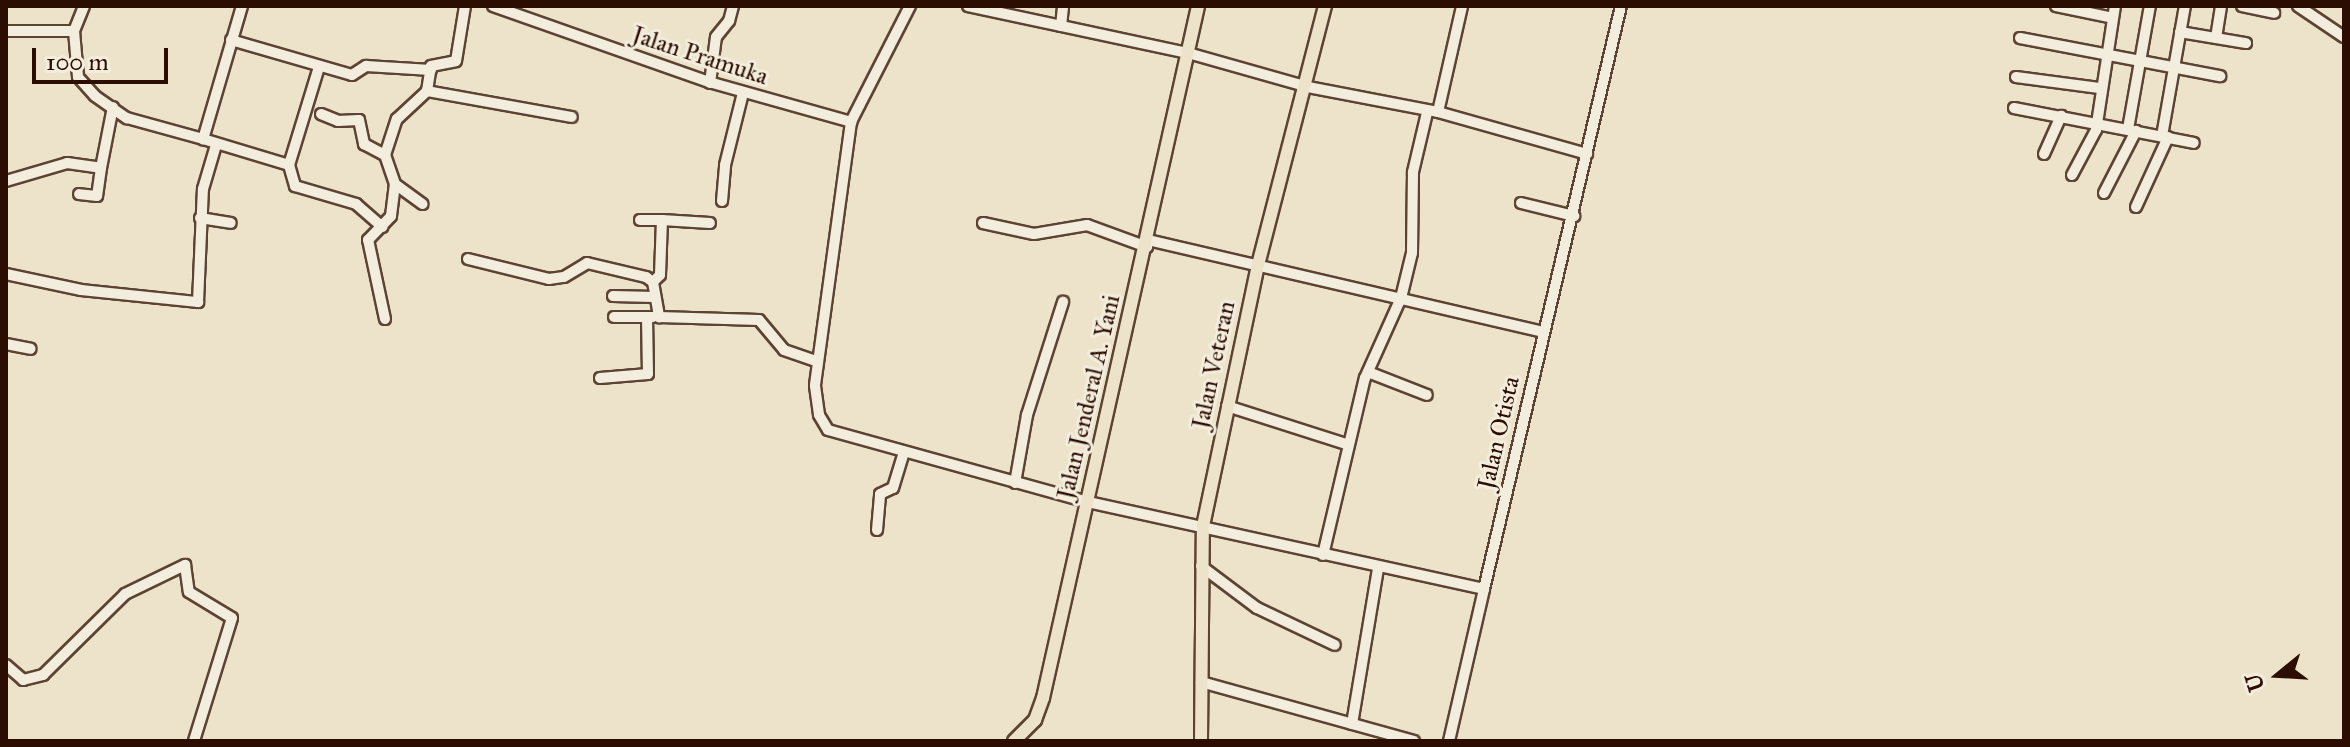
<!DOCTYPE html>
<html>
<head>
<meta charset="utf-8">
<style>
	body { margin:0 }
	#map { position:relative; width:2350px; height:747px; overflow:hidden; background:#ede3ca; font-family:"IM FELL Great Primer",serif }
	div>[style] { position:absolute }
	.roads { filter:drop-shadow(2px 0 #5c4333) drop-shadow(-2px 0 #5c4333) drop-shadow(0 2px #5c4333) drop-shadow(0 -2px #5c4333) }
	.minor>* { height:10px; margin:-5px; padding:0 5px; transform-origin:5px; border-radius:5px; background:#f3eddd }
	.major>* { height:12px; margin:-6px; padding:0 6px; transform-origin:6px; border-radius:6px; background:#ede3ca }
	span { translate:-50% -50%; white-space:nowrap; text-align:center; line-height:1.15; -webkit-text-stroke:6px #f3eddd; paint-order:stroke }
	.street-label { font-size:24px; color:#2b0e01 }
	.frame { position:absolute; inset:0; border:8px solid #2b0e01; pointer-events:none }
	.north { position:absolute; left:2238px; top:635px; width:80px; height:80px; -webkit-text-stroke:6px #f3eddd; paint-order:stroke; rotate:252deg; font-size:22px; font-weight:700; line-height:32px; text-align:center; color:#2b0e01 }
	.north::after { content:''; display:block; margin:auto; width:28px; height:36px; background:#2b0e01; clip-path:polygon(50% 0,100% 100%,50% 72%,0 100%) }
	.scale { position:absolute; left:32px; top:48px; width:136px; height:36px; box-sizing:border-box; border:4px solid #2b0e01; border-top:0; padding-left:10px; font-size:24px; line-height:28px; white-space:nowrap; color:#2b0e01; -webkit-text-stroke:6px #f3eddd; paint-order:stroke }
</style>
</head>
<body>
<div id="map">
	<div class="roads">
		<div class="minor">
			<div style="left:242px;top:6px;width:139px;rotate:106.3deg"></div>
			<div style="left:203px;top:139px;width:90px;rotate:16.8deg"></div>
			<div style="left:289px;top:165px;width:102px;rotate:-73deg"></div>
			<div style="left:493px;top:6px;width:229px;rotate:19.4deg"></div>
			<div style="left:709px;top:82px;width:148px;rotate:15.7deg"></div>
			<div style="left:910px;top:6px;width:130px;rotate:117deg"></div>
			<div style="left:851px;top:122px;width:266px;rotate:97.8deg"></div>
			<div style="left:815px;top:386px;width:29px;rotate:82deg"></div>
			<div style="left:819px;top:415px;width:17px;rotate:59deg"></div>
			<div style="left:828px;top:430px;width:270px;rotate:15.5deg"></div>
			<div style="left:1088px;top:502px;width:405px;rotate:12.4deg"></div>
			<div style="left:1484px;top:589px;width:599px;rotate:-76.78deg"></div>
			<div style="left:968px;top:6px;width:225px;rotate:12.1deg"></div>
			<div style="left:1188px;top:53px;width:125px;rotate:15.8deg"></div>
			<div style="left:1308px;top:87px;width:132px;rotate:10.9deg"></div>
			<div style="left:1438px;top:112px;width:155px;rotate:15.7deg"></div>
			<div style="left:2056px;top:6px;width:58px;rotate:11.9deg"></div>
			<div style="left:2242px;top:6px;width:33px;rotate:12deg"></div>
			<div style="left:2298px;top:6px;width:55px;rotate:34deg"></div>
			<div style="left:1061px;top:26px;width:20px;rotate:-84deg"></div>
			<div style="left:6px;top:31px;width:68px"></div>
			<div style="left:74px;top:31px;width:27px;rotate:-68deg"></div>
			<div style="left:74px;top:31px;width:46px;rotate:85deg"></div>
			<div style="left:78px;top:77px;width:25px;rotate:48deg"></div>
			<div style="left:95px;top:96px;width:39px;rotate:35deg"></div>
			<div style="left:127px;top:118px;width:79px;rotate:15.4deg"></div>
			<div style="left:2180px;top:32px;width:67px;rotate:9.5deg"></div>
			<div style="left:2020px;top:38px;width:204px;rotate:10.8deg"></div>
			<div style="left:2216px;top:38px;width:32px;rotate:-81deg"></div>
			<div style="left:231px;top:40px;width:126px;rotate:16.1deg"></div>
			<div style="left:352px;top:75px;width:17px;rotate:-33deg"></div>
			<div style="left:366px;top:66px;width:65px;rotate:3.5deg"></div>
			<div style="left:2016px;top:77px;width:84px;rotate:7.5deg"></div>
			<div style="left:710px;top:83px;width:46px;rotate:-82.6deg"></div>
			<div style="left:716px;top:37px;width:21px;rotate:-51deg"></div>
			<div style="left:729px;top:21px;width:16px;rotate:-75deg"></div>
			<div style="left:427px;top:91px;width:25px;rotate:-81deg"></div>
			<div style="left:431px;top:66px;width:25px;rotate:-11deg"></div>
			<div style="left:456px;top:61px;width:56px;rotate:-80.7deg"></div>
			<div style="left:2014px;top:108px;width:183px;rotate:11deg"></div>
			<div style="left:1438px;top:112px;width:109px;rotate:-77.2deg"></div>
			<div style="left:321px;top:114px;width:18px;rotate:22deg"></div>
			<div style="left:338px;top:121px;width:21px;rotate:-3deg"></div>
			<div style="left:359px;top:120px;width:25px;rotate:78deg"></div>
			<div style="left:364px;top:144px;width:24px;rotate:28deg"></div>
			<div style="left:2128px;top:129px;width:125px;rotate:-79.9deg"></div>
			<div style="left:2162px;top:136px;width:132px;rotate:-80deg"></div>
			<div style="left:2044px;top:154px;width:42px;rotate:-65.9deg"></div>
			<div style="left:289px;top:165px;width:22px;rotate:74deg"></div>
			<div style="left:295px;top:186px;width:64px;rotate:16.4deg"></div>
			<div style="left:356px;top:204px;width:35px;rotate:41deg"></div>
			<div style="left:101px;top:168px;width:62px;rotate:-78.9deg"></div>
			<div style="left:2072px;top:175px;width:51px;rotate:-61.9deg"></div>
			<div style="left:2096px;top:130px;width:125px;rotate:-81.3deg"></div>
			<div style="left:6px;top:181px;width:64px;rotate:-16.4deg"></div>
			<div style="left:67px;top:163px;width:34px;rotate:8deg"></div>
			<div style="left:101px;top:168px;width:28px;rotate:98deg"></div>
			<div style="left:97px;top:196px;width:18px;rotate:-174deg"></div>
			<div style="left:395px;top:184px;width:34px;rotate:36deg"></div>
			<div style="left:2104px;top:193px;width:70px;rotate:-62.7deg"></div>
			<div style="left:722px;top:201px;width:36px;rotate:-85deg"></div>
			<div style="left:725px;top:165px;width:74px;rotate:-76deg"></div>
			<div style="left:1521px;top:203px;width:55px;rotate:13.8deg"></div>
			<div style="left:2136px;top:207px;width:77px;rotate:-65.4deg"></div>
			<div style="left:200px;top:218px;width:31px;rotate:9deg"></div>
			<div style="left:640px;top:220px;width:22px"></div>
			<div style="left:662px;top:220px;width:55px;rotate:92.1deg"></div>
			<div style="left:660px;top:275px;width:10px;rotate:135deg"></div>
			<div style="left:662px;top:220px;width:48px;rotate:3.6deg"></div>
			<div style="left:983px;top:223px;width:52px;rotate:12.2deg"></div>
			<div style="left:1034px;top:234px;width:54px;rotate:-9.6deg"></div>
			<div style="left:1087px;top:225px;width:64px;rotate:20.1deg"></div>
			<div style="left:1148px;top:240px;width:406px;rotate:13.1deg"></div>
			<div style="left:468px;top:259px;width:83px;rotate:13.9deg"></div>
			<div style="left:549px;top:279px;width:15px;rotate:-8deg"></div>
			<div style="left:564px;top:277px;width:27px;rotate:-31deg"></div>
			<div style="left:587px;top:263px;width:61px;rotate:13.3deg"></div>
			<div style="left:646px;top:277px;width:9px;rotate:36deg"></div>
			<div style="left:653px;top:282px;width:36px;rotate:80deg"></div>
			<div style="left:659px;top:317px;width:100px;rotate:1.7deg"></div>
			<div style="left:759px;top:320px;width:39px;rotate:50deg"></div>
			<div style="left:784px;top:350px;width:36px;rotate:19deg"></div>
			<div style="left:6px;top:274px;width:77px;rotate:12deg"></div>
			<div style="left:81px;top:290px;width:118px;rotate:5.9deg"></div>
			<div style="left:198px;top:302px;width:113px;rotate:-87.5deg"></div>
			<div style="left:203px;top:189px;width:46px;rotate:-73.5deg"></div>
			<div style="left:613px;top:296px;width:41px;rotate:1.4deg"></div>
			<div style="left:614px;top:317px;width:39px"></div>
			<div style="left:385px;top:319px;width:81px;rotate:-102.1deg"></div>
			<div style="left:368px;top:240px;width:33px;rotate:-46deg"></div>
			<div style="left:391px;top:216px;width:32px;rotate:-83deg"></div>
			<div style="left:395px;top:184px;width:31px;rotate:-109deg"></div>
			<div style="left:385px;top:155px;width:38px;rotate:-72deg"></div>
			<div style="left:397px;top:119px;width:41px;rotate:-43deg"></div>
			<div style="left:427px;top:91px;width:147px;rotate:10.2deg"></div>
			<div style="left:6px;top:344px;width:25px;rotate:11deg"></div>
			<div style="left:1368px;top:372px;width:63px;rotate:21.3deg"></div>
			<div style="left:600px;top:378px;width:48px;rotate:-4.8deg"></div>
			<div style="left:648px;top:374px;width:57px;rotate:-91deg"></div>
			<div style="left:1227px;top:406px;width:125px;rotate:17.7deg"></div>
			<div style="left:1015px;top:483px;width:69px;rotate:-80deg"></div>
			<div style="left:1027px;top:415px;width:119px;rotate:-72.3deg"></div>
			<div style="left:877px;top:530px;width:36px;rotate:-85deg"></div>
			<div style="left:880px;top:494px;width:14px;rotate:-25deg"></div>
			<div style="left:893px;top:488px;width:37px;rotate:-73deg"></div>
			<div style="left:1323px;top:555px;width:182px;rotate:-76.7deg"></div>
			<div style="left:1365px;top:378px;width:88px;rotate:-65.8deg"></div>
			<div style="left:1401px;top:298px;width:46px;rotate:-76.3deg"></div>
			<div style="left:1412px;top:253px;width:81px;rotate:-89.3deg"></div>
			<div style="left:1413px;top:172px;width:61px;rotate:-76.7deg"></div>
			<div style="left:1201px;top:566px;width:70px;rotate:36.9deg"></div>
			<div style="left:1257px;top:608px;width:86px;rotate:25.4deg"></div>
			<div style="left:6px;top:665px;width:23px;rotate:41deg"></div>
			<div style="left:23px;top:680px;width:21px;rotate:-14deg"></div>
			<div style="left:43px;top:675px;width:115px;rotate:-44.6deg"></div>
			<div style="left:125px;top:594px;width:67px;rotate:-25.8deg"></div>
			<div style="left:185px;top:565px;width:27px;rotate:82deg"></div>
			<div style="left:189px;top:592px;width:50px;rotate:31.2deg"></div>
			<div style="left:232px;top:618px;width:129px;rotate:107.2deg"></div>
			<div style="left:1201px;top:682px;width:221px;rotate:15.5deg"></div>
			<div style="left:1352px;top:724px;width:158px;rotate:-80.5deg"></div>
			<div style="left:1449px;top:741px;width:156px;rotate:-77deg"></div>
		</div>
		<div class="major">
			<div style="left:1014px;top:741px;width:30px;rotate:-45deg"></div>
			<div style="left:1035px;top:720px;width:23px;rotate:-70deg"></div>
			<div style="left:1043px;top:698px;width:709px;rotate:-77.37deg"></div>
			<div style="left:1201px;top:741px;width:215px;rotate:-89.5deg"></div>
			<div style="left:1203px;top:526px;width:267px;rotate:-78.1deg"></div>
			<div style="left:1258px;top:265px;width:268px;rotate:-75.5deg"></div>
		</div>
	</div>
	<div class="street-label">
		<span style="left:700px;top:56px;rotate:18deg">Jalan Pramuka</span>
		<span style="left:1214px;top:365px;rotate:-78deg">Jalan Veteran</span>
		<span style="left:1089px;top:397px;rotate:-77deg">Jalan Jenderal A. Yani</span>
		<span style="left:1499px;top:433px;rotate:-77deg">Jalan Otista</span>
	</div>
	<div class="frame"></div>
	<div class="north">U</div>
	<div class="scale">100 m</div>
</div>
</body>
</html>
